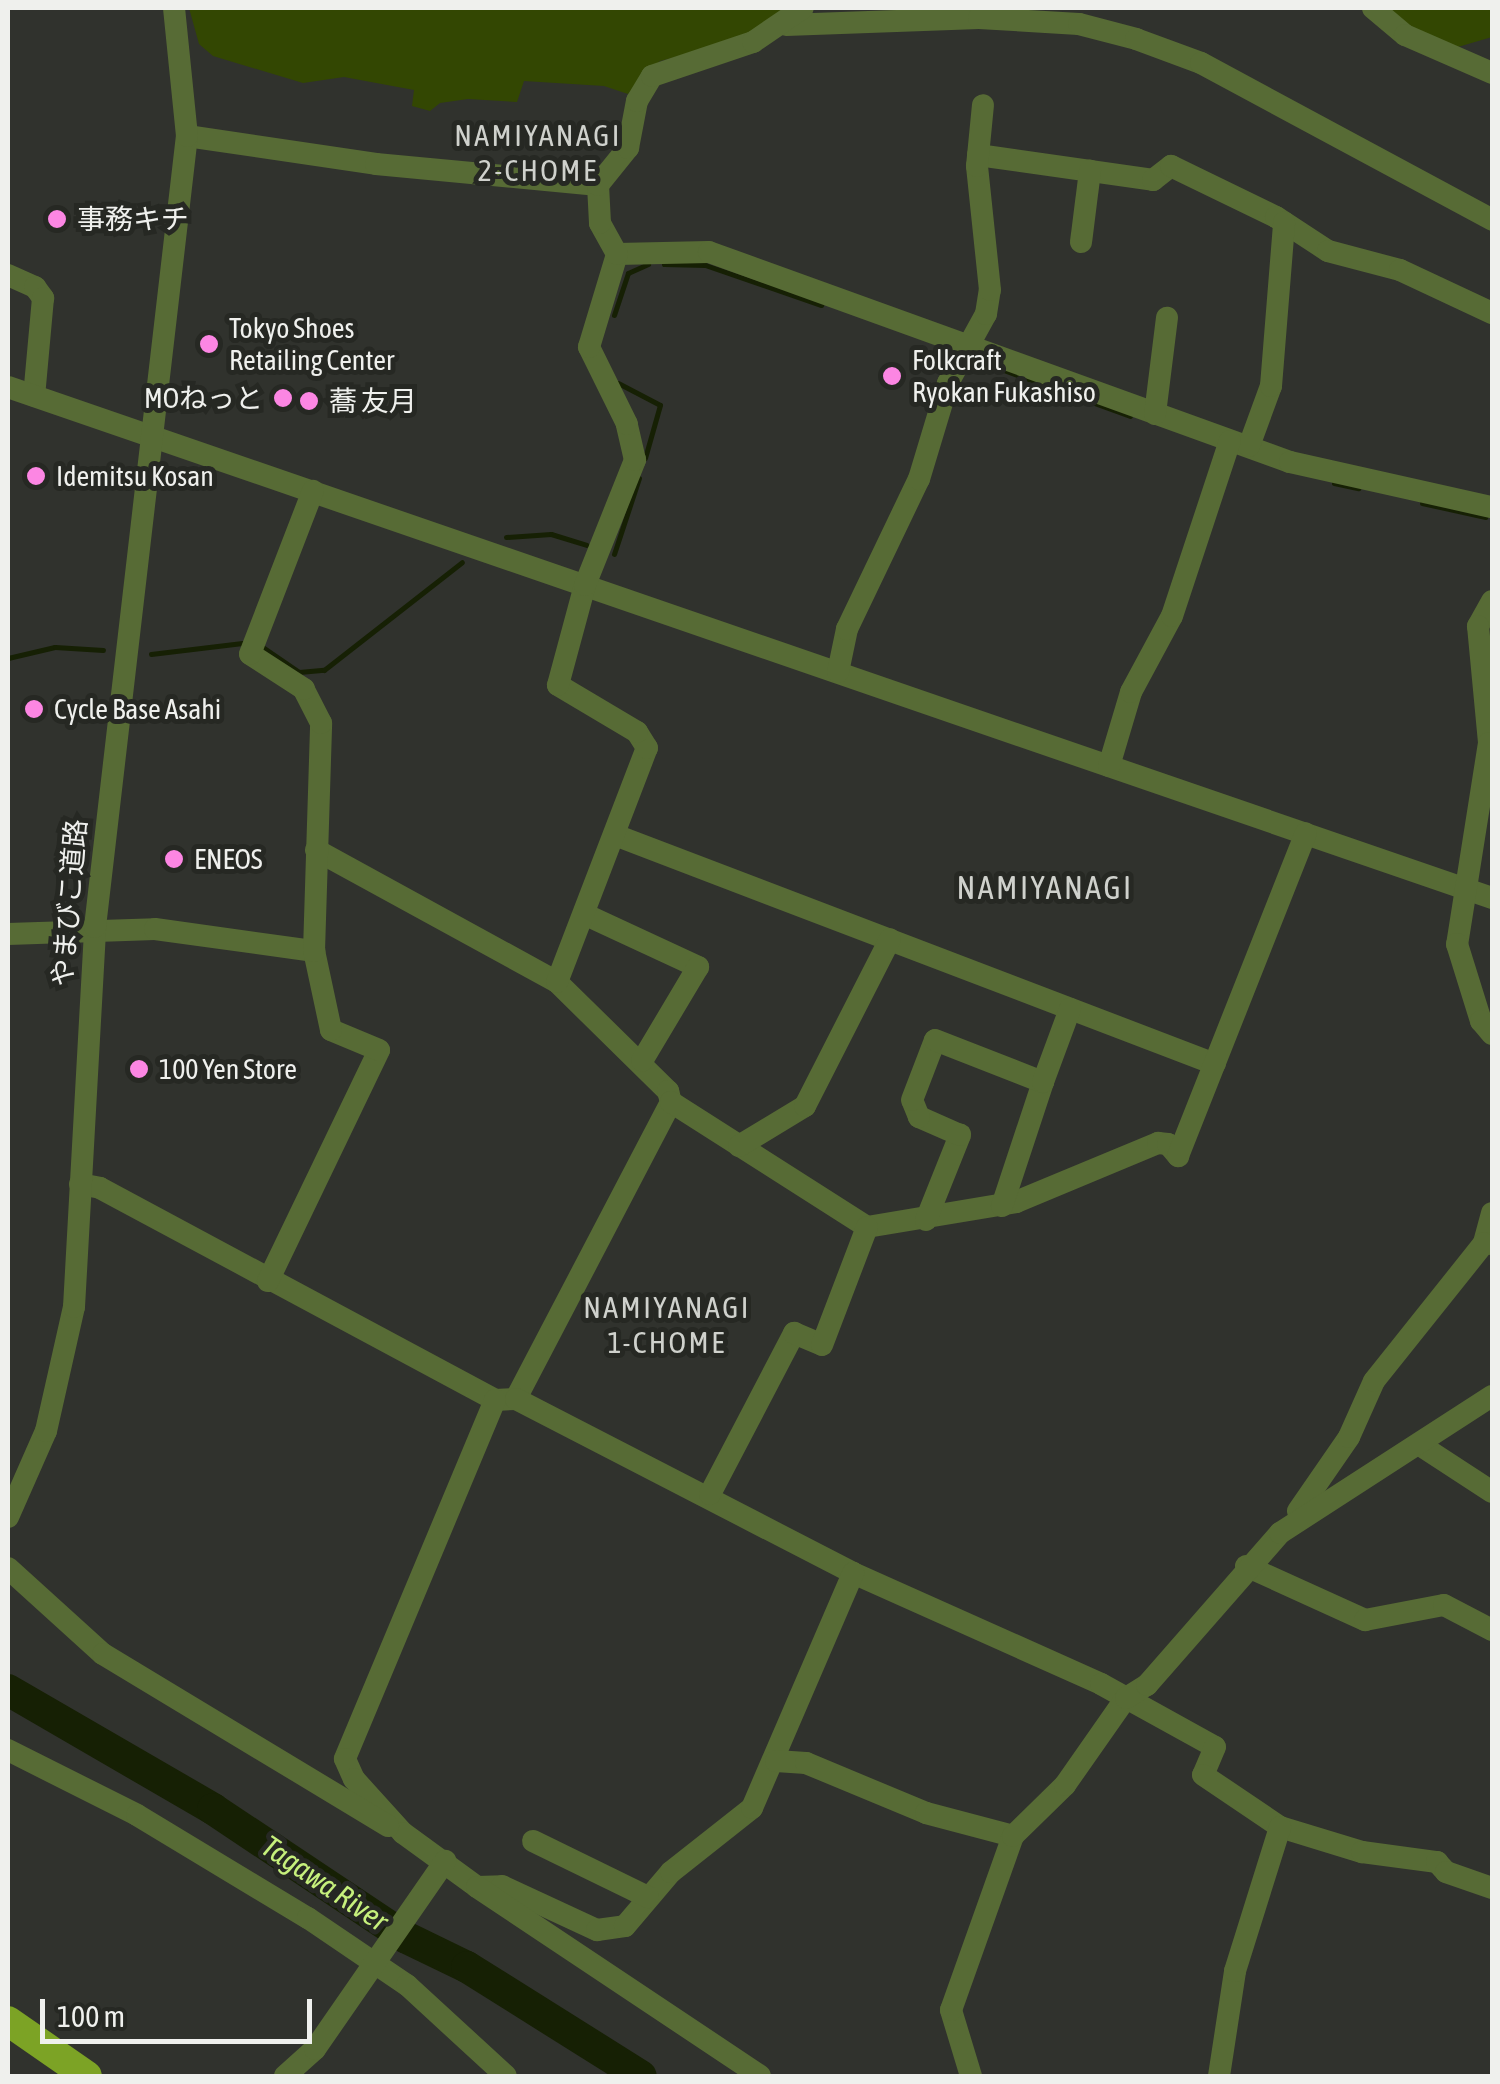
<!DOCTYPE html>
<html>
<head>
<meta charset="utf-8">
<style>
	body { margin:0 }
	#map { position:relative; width:1500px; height:2084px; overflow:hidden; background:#30322d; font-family:"Asap Condensed","Noto Sans JP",sans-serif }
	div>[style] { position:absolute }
	.green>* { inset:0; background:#334702 }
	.stream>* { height:5px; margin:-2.5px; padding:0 2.5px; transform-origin:2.5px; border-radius:2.5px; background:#162004 }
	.river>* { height:32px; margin:-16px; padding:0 16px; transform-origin:16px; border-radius:16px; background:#162004 }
	.minor>* { height:22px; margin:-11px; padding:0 11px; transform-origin:11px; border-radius:11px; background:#576b35 }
	.major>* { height:30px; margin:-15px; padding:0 15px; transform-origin:15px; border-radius:15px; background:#7ca325 }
	.dots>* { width:28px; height:28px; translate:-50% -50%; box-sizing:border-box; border:5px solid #262823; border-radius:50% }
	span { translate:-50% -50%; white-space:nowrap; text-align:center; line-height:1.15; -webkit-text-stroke:10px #262823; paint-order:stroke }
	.poi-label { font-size:28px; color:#eff0ed }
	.left { translate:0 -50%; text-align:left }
	.right { translate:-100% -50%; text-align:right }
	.street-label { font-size:28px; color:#eff0ed }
	.neighbourhood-label { font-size:30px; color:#cfd1cc; letter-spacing:2.5px }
	.water-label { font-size:30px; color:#c6f07c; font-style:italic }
	.quarter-label { font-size:32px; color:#cfd1cc; letter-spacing:2.5px }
	.frame { position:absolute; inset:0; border:10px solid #eff0ed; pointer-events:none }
	.scale { position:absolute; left:40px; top:1999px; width:272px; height:45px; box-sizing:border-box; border:5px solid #eff0ed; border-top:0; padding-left:12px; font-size:30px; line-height:35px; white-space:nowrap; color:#eff0ed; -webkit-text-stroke:8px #262823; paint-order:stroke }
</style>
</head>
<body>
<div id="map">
	<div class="green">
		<div style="clip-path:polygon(189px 8px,796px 8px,735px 42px,660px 61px,628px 94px,604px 86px,524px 81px,517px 102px,468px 99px,440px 103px,430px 111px,412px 106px,414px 90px,344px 77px,303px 83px,213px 56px,199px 44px)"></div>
		<div style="clip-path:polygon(1380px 8px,1492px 8px,1492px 37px,1451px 49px)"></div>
	</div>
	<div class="stream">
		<div style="left:664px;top:264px;width:41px;rotate:1.4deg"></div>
		<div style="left:705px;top:265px;width:123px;rotate:19deg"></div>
		<div style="left:614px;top:315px;width:44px;rotate:-71.6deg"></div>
		<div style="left:628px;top:273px;width:22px;rotate:-24deg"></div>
		<div style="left:990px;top:365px;width:149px;rotate:20deg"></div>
		<div style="left:618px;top:383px;width:47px;rotate:27.6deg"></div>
		<div style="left:660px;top:405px;width:55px;rotate:105.8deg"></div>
		<div style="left:1334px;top:483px;width:25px;rotate:12deg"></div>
		<div style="left:1422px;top:503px;width:65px;rotate:12.5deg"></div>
		<div style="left:506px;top:537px;width:45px;rotate:-3.8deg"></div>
		<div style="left:551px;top:534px;width:37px;rotate:17deg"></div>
		<div style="left:614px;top:554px;width:80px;rotate:-71.8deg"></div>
		<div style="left:264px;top:648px;width:42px;rotate:34.4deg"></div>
		<div style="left:299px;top:672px;width:25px;rotate:-5deg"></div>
		<div style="left:324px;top:670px;width:175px;rotate:-38deg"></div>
		<div style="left:151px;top:654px;width:92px;rotate:-6.9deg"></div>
		<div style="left:8px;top:658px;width:48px;rotate:-13.2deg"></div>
		<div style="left:55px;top:647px;width:48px;rotate:3.6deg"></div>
	</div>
	<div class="river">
		<div style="left:8px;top:1690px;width:237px;rotate:30.1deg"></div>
		<div style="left:213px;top:1809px;width:231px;rotate:33.7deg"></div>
		<div style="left:405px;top:1937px;width:69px;rotate:25.8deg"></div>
		<div style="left:467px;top:1967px;width:205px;rotate:32.1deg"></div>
	</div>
	<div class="minor">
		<div style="left:1373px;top:8px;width:42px;rotate:40.2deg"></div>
		<div style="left:1405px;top:35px;width:95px;rotate:23.6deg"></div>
		<div style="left:786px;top:25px;width:193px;rotate:-2.1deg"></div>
		<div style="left:979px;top:18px;width:100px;rotate:3.4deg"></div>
		<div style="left:1079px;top:24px;width:59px;rotate:14.7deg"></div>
		<div style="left:1136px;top:39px;width:69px;rotate:20.3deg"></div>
		<div style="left:1201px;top:63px;width:331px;rotate:28.3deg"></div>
		<div style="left:187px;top:136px;width:191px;rotate:8.4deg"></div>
		<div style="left:376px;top:164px;width:223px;rotate:5.4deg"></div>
		<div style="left:978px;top:155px;width:177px;rotate:8.1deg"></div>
		<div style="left:1153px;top:180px;width:23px;rotate:-38deg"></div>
		<div style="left:1171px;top:166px;width:117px;rotate:25.9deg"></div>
		<div style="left:1276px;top:217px;width:62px;rotate:33.2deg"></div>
		<div style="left:1328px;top:251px;width:74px;rotate:14.8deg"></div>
		<div style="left:1400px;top:270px;width:102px;rotate:25.1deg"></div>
		<div style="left:1081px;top:242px;width:72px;rotate:-82.8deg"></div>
		<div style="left:617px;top:254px;width:92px;rotate:-1.2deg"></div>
		<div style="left:709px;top:252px;width:618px;rotate:19.87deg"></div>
		<div style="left:1290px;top:462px;width:207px;rotate:12.6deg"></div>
		<div style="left:8px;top:275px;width:30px;rotate:24deg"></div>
		<div style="left:35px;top:287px;width:14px;rotate:54deg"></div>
		<div style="left:43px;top:298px;width:98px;rotate:95.2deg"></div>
		<div style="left:8px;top:387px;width:1570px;rotate:19deg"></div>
		<div style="left:1155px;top:414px;width:97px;rotate:-82.9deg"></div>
		<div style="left:1249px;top:446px;width:64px;rotate:-69.9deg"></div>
		<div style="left:1271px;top:386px;width:164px;rotate:-85.4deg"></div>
		<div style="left:1492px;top:601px;width:29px;rotate:119deg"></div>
		<div style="left:1478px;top:626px;width:118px;rotate:84.6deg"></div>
		<div style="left:1489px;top:743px;width:204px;rotate:99deg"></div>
		<div style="left:1457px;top:944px;width:81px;rotate:72.7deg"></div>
		<div style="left:1481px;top:1021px;width:17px;rotate:50deg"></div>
		<div style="left:838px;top:672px;width:44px;rotate:-78.2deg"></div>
		<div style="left:847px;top:629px;width:166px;rotate:-64.4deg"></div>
		<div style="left:919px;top:479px;width:100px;rotate:-73.2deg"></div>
		<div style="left:948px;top:383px;width:79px;rotate:-61.2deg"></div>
		<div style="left:986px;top:314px;width:24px;rotate:-81deg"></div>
		<div style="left:990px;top:290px;width:125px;rotate:-96deg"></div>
		<div style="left:977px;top:166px;width:61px;rotate:-84.4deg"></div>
		<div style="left:1109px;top:766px;width:77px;rotate:-73.4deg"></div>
		<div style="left:1131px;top:692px;width:86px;rotate:-61.7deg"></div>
		<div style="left:1172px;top:616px;width:184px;rotate:-71.7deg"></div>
		<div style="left:615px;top:835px;width:642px;rotate:20.89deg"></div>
		<div style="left:316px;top:850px;width:275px;rotate:28.7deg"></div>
		<div style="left:557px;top:982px;width:156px;rotate:44.5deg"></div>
		<div style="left:668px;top:1091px;width:11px;rotate:75deg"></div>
		<div style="left:671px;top:1102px;width:335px;rotate:117.6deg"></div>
		<div style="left:584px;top:914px;width:126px;rotate:24.9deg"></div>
		<div style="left:698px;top:967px;width:109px;rotate:120.8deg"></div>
		<div style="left:8px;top:934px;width:147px;rotate:-1.9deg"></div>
		<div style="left:155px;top:929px;width:161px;rotate:7.9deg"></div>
		<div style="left:557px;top:982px;width:251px;rotate:-69deg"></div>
		<div style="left:647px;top:748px;width:19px;rotate:-122deg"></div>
		<div style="left:637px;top:732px;width:92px;rotate:-149.3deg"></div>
		<div style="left:558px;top:685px;width:104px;rotate:-74.9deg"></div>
		<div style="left:585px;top:585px;width:135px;rotate:-68.2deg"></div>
		<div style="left:635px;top:460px;width:37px;rotate:-103deg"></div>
		<div style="left:627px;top:424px;width:86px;rotate:-116.3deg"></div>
		<div style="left:589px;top:347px;width:97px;rotate:-73.2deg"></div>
		<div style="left:617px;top:254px;width:35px;rotate:-119deg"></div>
		<div style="left:600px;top:223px;width:38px;rotate:-93deg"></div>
		<div style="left:598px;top:185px;width:48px;rotate:-51deg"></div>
		<div style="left:628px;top:148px;width:48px;rotate:-79.2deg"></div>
		<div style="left:637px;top:101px;width:29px;rotate:-59deg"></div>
		<div style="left:652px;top:76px;width:107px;rotate:-18.6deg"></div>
		<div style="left:753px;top:42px;width:60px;rotate:-34.2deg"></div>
		<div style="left:671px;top:1102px;width:232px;rotate:32.5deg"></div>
		<div style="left:867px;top:1227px;width:151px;rotate:-9.5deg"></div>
		<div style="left:1016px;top:1202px;width:154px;rotate:-22.6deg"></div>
		<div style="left:1158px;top:1143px;width:10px;rotate:6deg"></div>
		<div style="left:1168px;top:1144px;width:16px;rotate:50deg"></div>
		<div style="left:739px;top:1146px;width:77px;rotate:-31.2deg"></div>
		<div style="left:805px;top:1106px;width:187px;rotate:-63deg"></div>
		<div style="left:1178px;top:1156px;width:347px;rotate:-68.4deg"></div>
		<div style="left:80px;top:1184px;width:20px;rotate:11deg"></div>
		<div style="left:100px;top:1188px;width:448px;rotate:28.2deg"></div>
		<div style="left:495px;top:1400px;width:21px;rotate:-3deg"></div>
		<div style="left:516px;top:1399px;width:379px;rotate:27.3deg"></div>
		<div style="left:853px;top:1573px;width:272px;rotate:24.1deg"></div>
		<div style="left:1101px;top:1684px;width:130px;rotate:28.9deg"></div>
		<div style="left:1215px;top:1747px;width:30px;rotate:113deg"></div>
		<div style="left:1203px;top:1775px;width:93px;rotate:34deg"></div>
		<div style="left:1280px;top:1827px;width:86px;rotate:17deg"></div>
		<div style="left:1362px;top:1852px;width:76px;rotate:7.6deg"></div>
		<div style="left:1437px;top:1862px;width:13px;rotate:48deg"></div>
		<div style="left:1446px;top:1872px;width:49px;rotate:19.2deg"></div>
		<div style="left:1002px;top:1206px;width:131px;rotate:-71.7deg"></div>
		<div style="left:1492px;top:1213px;width:31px;rotate:105deg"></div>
		<div style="left:1484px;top:1243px;width:8px;rotate:7deg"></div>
		<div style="left:926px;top:1220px;width:92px;rotate:-68.2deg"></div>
		<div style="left:960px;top:1135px;width:45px;rotate:-156.3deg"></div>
		<div style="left:919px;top:1117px;width:18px;rotate:-112deg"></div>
		<div style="left:912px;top:1100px;width:64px;rotate:-69deg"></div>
		<div style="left:935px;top:1040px;width:116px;rotate:21.3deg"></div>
		<div style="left:1043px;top:1082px;width:78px;rotate:-69.7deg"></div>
		<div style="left:268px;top:1281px;width:256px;rotate:-64.3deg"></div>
		<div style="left:379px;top:1050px;width:52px;rotate:-157.4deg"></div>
		<div style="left:331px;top:1030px;width:81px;rotate:-102.1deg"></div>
		<div style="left:314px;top:951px;width:228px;rotate:-88.2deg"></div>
		<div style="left:321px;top:723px;width:38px;rotate:-117deg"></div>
		<div style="left:304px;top:689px;width:64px;rotate:-147.1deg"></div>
		<div style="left:250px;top:654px;width:175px;rotate:-68.9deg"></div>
		<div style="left:495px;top:1400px;width:389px;rotate:112.7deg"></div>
		<div style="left:345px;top:1759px;width:22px;rotate:66deg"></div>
		<div style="left:354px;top:1779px;width:73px;rotate:47.8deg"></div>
		<div style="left:403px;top:1833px;width:92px;rotate:36.1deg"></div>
		<div style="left:477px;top:1887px;width:25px;rotate:-2deg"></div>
		<div style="left:502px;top:1886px;width:105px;rotate:24.9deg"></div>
		<div style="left:597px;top:1930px;width:28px;rotate:-8deg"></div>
		<div style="left:625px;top:1926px;width:71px;rotate:-49.6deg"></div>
		<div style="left:671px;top:1872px;width:103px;rotate:-38.3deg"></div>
		<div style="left:752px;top:1808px;width:256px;rotate:-66.7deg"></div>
		<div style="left:1420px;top:1445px;width:86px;rotate:33.1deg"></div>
		<div style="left:710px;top:1494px;width:182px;rotate:-62.4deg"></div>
		<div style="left:794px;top:1333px;width:30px;rotate:23deg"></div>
		<div style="left:822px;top:1345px;width:126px;rotate:-69.1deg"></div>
		<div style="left:1298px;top:1511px;width:90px;rotate:-55.4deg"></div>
		<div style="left:1349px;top:1437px;width:61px;rotate:-65.9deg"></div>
		<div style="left:1374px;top:1381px;width:176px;rotate:-51.4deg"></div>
		<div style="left:8px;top:1517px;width:94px;rotate:-66.2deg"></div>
		<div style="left:46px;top:1431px;width:127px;rotate:-77.3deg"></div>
		<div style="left:74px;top:1307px;width:381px;rotate:-86.8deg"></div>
		<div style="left:95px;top:927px;width:796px;rotate:-83.37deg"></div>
		<div style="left:187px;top:136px;width:129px;rotate:-95.8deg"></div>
		<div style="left:1246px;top:1566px;width:131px;rotate:24.4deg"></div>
		<div style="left:1365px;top:1620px;width:80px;rotate:-10.8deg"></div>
		<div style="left:1444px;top:1605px;width:54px;rotate:27.5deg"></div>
		<div style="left:8px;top:1568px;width:128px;rotate:42.2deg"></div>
		<div style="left:103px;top:1654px;width:333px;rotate:31.1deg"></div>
		<div style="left:8px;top:1750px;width:144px;rotate:26.7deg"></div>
		<div style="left:137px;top:1815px;width:200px;rotate:31.1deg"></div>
		<div style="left:308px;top:1918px;width:120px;rotate:34.1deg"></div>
		<div style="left:407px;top:1985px;width:134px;rotate:42.6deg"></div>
		<div style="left:776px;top:1761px;width:30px;rotate:4deg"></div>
		<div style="left:806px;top:1763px;width:130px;rotate:22.6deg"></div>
		<div style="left:926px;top:1813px;width:90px;rotate:14.8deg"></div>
		<div style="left:533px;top:1841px;width:128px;rotate:26deg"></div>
		<div style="left:477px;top:1887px;width:340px;rotate:33.7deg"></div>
		<div style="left:285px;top:2076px;width:40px;rotate:-42deg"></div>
		<div style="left:315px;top:2049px;width:229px;rotate:-55.3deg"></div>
		<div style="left:971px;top:2076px;width:69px;rotate:-106.9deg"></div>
		<div style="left:951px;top:2010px;width:185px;rotate:-70.4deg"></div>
		<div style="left:1013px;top:1836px;width:73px;rotate:-44.4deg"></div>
		<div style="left:1065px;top:1785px;width:106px;rotate:-55deg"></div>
		<div style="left:1126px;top:1698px;width:25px;rotate:-32deg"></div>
		<div style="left:1147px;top:1685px;width:202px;rotate:-48.8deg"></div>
		<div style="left:1280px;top:1533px;width:252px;rotate:-32.9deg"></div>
		<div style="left:1219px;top:2076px;width:106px;rotate:-81.3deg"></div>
		<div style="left:1235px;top:1971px;width:151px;rotate:-72.6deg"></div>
	</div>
	<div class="major">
		<div style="left:8px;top:2021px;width:96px;rotate:34.8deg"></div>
	</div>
	<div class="dots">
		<div style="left:57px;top:219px;background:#fc86e3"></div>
		<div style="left:209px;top:344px;background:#fc86e3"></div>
		<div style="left:892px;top:376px;background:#fc86e3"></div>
		<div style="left:283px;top:398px;background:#fc86e3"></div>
		<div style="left:309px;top:401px;background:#fc86e3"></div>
		<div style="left:36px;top:476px;background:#fc86e3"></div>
		<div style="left:34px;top:709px;background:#fc86e3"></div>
		<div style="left:174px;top:859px;background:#fc86e3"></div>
		<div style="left:139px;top:1069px;background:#fc86e3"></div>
	</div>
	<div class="poi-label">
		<span class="left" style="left:77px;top:219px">事務キチ</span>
		<span class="left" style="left:229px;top:344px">Tokyo Shoes<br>Retailing Center</span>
		<span class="left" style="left:912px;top:376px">Folkcraft<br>Ryokan Fukashiso</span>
		<span class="right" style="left:263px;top:398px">MOねっと</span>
		<span class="left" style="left:329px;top:401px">蕎 友月</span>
		<span class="left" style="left:56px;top:476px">Idemitsu Kosan</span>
		<span class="left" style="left:54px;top:709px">Cycle Base Asahi</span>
		<span class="left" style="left:194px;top:859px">ENEOS</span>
		<span class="left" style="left:159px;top:1069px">100 Yen Store</span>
	</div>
	<div class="street-label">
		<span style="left:69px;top:903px;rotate:-85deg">やまびこ道路</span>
	</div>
	<div class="neighbourhood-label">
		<span style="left:538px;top:152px">NAMIYANAGI<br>2-CHOME</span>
		<span style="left:667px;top:1324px">NAMIYANAGI<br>1-CHOME</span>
	</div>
	<div class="water-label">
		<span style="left:325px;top:1883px;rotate:34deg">Tagawa River</span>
	</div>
	<div class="quarter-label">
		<span style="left:1045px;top:888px">NAMIYANAGI</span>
	</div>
	<div class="frame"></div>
	<div class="scale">100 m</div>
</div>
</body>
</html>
